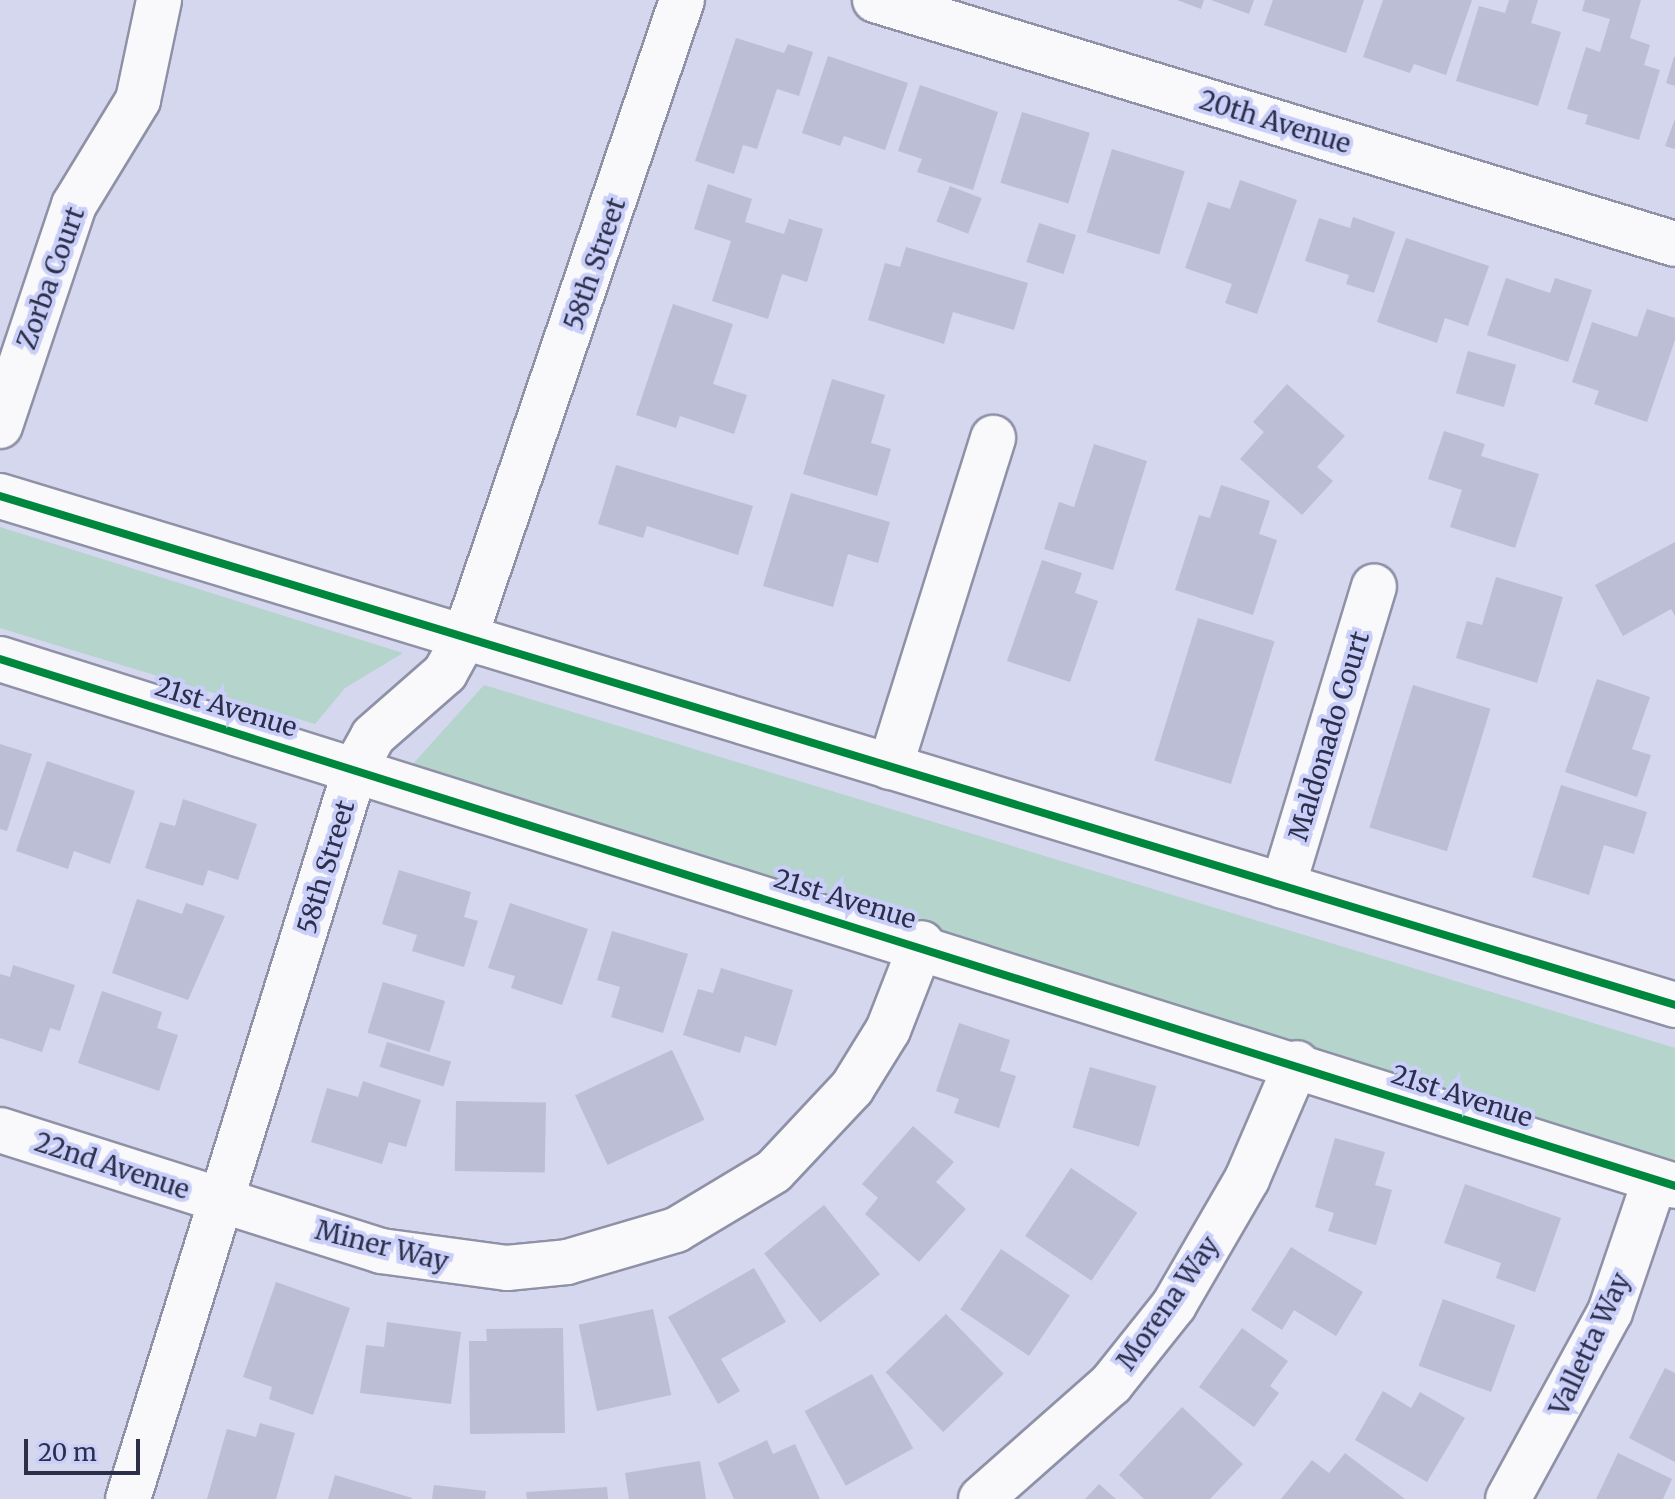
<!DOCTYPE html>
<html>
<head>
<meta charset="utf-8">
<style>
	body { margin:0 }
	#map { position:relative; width:1675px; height:1499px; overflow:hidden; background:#d4d7ee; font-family:Merriweather,serif }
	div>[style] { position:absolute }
	.green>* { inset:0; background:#b4d4cc }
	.building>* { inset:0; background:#bbbed5; transform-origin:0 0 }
	.roads { filter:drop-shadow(2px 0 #8f91a6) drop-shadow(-2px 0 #8f91a6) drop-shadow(0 2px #8f91a6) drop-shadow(0 -2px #8f91a6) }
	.street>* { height:44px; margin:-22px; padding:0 22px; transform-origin:22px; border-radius:22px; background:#f9f9fc }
	.secondary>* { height:44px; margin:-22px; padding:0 22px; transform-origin:22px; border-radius:22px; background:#f9f9fc }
	.cycleway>* { height:8px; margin:-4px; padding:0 4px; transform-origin:4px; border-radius:4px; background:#00873e }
	span { translate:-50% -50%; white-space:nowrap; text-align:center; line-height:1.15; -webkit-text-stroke:8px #c9cff8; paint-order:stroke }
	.street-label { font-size:26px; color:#2c2f49 }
	.scale { position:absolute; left:24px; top:1439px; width:116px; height:36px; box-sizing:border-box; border:4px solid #2c2f49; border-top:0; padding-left:10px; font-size:24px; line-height:28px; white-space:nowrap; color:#2c2f49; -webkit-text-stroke:6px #c9cff8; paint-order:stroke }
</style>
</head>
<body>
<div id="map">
	<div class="green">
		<div style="clip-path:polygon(0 527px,403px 653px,345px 688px,315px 724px,0 628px)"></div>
		<div style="clip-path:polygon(484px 685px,1675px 1048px,1675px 1165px,412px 765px)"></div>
	</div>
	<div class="building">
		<div style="clip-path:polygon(1177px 0,1204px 0,1201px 9px)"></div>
		<div style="clip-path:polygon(1211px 0,1254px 0,1249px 14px)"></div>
		<div style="clip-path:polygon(1273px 0,1364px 0,1346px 53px,1264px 25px)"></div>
		<div style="clip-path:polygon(1383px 0,1472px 0,1446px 75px,1414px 64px,1410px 73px,1363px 57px)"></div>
		<div style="clip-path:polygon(1509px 0,1538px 0,1531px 23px,1561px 32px,1538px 106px,1456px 81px,1479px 6px,1505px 13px)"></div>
		<div style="clip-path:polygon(1585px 0,1641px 0,1630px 38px,1650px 45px,1644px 65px,1660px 70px,1639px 140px,1585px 124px,1588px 115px,1567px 109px,1586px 47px,1600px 52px,1610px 19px,1582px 11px)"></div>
		<div style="clip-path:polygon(736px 38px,784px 53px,788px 44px,813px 52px,799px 96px,777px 89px,757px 149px,743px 145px,734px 174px,695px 161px)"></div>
		<div style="clip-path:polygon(828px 56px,908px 83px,885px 150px,844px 136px,840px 146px,802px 133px)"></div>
		<div style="clip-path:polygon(1674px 57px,1675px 57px,1675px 86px,1666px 83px)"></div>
		<div style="clip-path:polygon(920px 85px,998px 112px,973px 190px,917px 172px,922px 159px,898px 151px)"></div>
		<div style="left:1022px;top:112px;width:71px;height:74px;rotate:17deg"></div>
		<div style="clip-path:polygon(1675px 119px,1675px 149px,1665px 146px)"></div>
		<div style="left:1112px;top:149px;width:76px;height:87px;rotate:17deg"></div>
		<div style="clip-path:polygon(1240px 180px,1297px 200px,1257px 314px,1225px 303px,1232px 284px,1185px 268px,1208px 202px,1230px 209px)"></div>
		<div style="clip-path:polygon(708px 184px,752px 199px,745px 222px,784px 234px,789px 219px,823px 229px,807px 282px,782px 274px,768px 319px,712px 301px,731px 241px,694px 229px)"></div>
		<div style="left:950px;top:186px;width:34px;height:38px;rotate:21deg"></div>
		<div style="clip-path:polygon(1353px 217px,1395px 232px,1374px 293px,1346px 284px,1349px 275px,1305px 261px,1319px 218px,1350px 228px)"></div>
		<div style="left:1039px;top:223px;width:39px;height:41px;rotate:18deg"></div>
		<div style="clip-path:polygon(1406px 238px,1489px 266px,1468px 326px,1445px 318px,1437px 343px,1377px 322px)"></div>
		<div style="clip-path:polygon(906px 247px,1028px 283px,1014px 330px,953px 312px,944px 344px,868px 320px,885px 263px,900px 267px)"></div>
		<div style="clip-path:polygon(1506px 278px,1550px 293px,1555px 278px,1592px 290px,1568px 362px,1487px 335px)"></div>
		<div style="clip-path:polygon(673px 304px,733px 324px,713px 384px,747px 395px,734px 434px,680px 416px,676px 428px,636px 415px)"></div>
		<div style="clip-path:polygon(1647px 309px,1675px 318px,1675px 340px,1647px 422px,1594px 404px,1599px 391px,1572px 382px,1592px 322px,1637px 337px)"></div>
		<div style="left:1468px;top:351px;width:50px;height:44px;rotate:16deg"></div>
		<div style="clip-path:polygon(832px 379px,885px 395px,871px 443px,891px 449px,877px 496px,803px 474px)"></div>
		<div style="clip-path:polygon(1287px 384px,1345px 436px,1317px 467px,1333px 481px,1302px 515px,1240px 459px,1264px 432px,1253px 422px)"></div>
		<div style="clip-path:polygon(1444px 431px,1485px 444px,1481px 456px,1539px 474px,1515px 548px,1450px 527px,1462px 490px,1428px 479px)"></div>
		<div style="clip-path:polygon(1094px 444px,1147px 461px,1113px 570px,1044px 549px,1059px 502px,1074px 507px)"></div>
		<div style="clip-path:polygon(616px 465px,753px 506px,738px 555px,647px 526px,643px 538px,598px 524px)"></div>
		<div style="clip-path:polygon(1221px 485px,1270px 501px,1259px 534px,1277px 540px,1253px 615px,1175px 590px,1199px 515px,1210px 518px)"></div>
		<div style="clip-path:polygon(791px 493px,890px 522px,878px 563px,848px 554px,833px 607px,763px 586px)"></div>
		<div style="clip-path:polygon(1675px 542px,1675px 616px,1671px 609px,1623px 636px,1595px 585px)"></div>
		<div style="clip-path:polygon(1042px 560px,1082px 573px,1075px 593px,1098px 601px,1070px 682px,1007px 661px)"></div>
		<div style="clip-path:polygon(1496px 577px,1563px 597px,1537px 683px,1456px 658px,1467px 621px,1482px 625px)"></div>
		<div style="left:1198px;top:618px;width:80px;height:149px;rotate:17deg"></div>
		<div style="clip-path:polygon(1597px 679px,1650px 697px,1632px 749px,1651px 755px,1637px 797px,1565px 772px)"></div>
		<div style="left:1413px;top:685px;width:81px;height:149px;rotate:17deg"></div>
		<div style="clip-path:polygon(0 744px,32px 754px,7px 831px,0 829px)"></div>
		<div style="clip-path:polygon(47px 761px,135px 791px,110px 864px,74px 851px,68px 869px,16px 851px)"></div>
		<div style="clip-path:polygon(1561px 785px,1647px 812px,1634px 854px,1604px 845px,1589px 895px,1532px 877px)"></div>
		<div style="clip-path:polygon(183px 799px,257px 824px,238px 880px,208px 870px,203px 886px,145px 868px,160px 822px,175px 826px)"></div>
		<div style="clip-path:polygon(399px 870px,471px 892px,464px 917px,478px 921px,464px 967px,412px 951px,417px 935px,382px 924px)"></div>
		<div style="clip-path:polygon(137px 899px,182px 914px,186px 903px,225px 916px,188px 1000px,112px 973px)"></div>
		<div style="clip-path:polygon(510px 903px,588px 929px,562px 1005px,511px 988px,515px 976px,488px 968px)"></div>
		<div style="clip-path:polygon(612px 931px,688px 954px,663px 1033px,611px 1017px,620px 987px,597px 980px)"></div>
		<div style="clip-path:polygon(13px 965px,75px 985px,60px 1031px,50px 1028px,42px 1052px,0 1038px,0 974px,10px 977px)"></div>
		<div style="clip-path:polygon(721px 968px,793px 990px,776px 1046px,745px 1036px,740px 1053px,683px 1035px,698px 989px,713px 993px)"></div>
		<div style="left:383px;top:982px;width:65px;height:53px;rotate:17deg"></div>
		<div style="clip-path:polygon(102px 991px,162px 1012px,157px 1028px,178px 1035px,159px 1091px,78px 1063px)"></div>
		<div style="clip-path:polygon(959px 1023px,1010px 1040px,1000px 1071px,1016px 1076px,999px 1128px,954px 1113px,959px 1099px,936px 1091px)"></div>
		<div style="left:387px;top:1042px;width:67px;height:26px;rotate:17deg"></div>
		<div style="left:672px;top:1050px;width:77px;height:107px;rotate:65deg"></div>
		<div style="left:1090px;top:1067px;width:69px;height:63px;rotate:16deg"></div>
		<div style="clip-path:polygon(363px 1081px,421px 1100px,406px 1147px,389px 1142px,382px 1164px,311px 1142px,327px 1088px,358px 1097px)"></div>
		<div style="left:456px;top:1101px;width:90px;height:70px;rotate:1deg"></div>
		<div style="clip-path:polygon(913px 1126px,954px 1162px,936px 1182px,966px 1209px,919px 1262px,865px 1214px,878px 1198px,862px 1184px)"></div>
		<div style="clip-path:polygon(1335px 1138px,1385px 1152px,1375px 1185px,1392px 1190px,1376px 1245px,1328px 1231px,1334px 1213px,1315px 1207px)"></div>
		<div style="left:1071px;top:1168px;width:80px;height:82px;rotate:34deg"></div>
		<div style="clip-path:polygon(1465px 1184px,1561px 1218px,1535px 1292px,1496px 1278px,1501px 1263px,1444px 1243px)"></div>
		<div style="left:824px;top:1205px;width:89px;height:77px;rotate:51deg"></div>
		<div style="clip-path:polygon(1291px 1247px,1363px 1292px,1336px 1336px,1294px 1310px,1282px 1330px,1251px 1310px)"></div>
		<div style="left:1001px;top:1249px;width:83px;height:73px;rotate:34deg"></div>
		<div style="clip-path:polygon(754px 1268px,786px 1322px,721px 1359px,740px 1391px,718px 1404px,668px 1317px)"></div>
		<div style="clip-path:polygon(276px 1282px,350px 1308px,313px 1415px,269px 1399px,272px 1387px,243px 1377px)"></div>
		<div style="left:1443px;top:1299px;width:77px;height:71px;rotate:20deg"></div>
		<div style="left:653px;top:1309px;width:88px;height:76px;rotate:78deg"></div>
		<div style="left:946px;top:1314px;width:83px;height:84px;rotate:46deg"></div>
		<div style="clip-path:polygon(387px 1322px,461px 1332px,451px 1404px,360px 1393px,366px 1345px,384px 1347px)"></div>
		<div style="clip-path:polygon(563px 1328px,565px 1433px,470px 1434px,469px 1341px,487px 1341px,486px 1329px)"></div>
		<div style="clip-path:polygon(1242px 1328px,1288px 1361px,1270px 1386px,1279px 1393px,1254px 1427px,1199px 1387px)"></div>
		<div style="clip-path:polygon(1665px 1368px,1675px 1373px,1675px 1462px,1629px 1438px)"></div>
		<div style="left:872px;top:1374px;width:85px;height:77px;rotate:61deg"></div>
		<div style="clip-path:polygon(1383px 1391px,1411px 1408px,1420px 1392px,1465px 1418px,1427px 1482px,1355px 1440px)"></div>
		<div style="clip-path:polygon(1182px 1407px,1243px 1464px,1210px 1499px,1144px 1499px,1119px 1475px)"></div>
		<div style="clip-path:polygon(260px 1423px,295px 1433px,276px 1499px,207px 1499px,227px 1429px,256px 1437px)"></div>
		<div style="clip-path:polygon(767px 1440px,773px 1454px,795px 1444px,820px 1499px,734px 1499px,718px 1463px)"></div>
		<div style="clip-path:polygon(1345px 1453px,1405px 1499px,1281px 1499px,1312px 1460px,1329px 1473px)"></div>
		<div style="clip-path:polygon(1618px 1453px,1672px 1479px,1663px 1499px,1596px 1499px)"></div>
		<div style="clip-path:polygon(700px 1461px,706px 1499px,629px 1499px,625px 1473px)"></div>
		<div style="clip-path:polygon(335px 1475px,412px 1498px,412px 1499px,328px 1499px)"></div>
		<div style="clip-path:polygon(1099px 1484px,1116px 1499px,1085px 1499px)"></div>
		<div style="clip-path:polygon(434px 1485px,486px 1491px,485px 1499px,432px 1499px)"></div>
		<div style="clip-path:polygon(607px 1487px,608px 1499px,527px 1499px,526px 1492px)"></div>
	</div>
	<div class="roads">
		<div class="street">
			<div style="left:875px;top:0;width:836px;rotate:16.96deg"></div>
			<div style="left:0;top:426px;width:233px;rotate:-71.5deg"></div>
			<div style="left:74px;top:205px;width:123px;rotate:-58.6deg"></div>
			<div style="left:138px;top:100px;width:102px;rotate:-78.1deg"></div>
			<div style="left:890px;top:767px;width:345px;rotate:-72.6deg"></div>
			<div style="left:1283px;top:886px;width:313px;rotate:-73.1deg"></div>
			<div style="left:0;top:1130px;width:400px;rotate:17.6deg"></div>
			<div style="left:381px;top:1251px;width:127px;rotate:7.7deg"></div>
			<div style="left:507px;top:1268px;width:60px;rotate:-5.7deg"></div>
			<div style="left:567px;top:1262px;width:114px;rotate:-16.4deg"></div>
			<div style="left:676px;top:1230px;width:114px;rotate:-31deg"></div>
			<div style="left:774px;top:1171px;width:114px;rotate:-46.8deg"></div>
			<div style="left:852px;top:1088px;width:68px;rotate:-58.2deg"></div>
			<div style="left:888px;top:1030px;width:93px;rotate:-68.7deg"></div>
			<div style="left:128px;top:1499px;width:767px;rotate:-72.7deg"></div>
			<div style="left:356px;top:767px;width:35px;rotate:-61deg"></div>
			<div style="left:373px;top:736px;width:96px;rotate:-41.2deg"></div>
			<div style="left:445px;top:673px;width:41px;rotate:-60.9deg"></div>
			<div style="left:465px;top:637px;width:673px;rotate:-71.19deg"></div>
			<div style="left:981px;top:1499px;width:174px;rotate:-41.5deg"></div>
			<div style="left:1111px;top:1384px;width:101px;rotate:-51.4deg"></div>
			<div style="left:1174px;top:1305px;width:146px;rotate:-59.9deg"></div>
			<div style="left:1247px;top:1179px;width:126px;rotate:-66.7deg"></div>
			<div style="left:1508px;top:1499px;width:213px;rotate:-61.4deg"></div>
			<div style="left:1610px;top:1312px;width:139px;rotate:-71.2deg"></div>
		</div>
		<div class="secondary">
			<div style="left:0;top:496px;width:1751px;rotate:16.9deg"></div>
			<div style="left:0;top:659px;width:1756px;rotate:17.46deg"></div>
		</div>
	</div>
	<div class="cycleway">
		<div style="left:0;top:496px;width:1751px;rotate:16.9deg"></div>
		<div style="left:0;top:659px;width:1756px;rotate:17.46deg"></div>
	</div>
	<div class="street-label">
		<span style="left:1275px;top:122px;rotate:17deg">20th Avenue</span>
		<span style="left:595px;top:264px;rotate:-71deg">58th Street</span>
		<span style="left:51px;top:278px;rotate:-70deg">Zorba Court</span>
		<span style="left:226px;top:707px;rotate:17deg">21st Avenue</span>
		<span style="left:1329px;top:736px;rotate:-73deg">Maldonado Court</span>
		<span style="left:326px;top:867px;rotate:-73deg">58th Street</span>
		<span style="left:845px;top:899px;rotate:17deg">21st Avenue</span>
		<span style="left:1462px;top:1096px;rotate:18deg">21st Avenue</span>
		<span style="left:112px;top:1166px;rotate:18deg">22nd Avenue</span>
		<span style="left:382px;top:1246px;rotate:14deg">Miner Way</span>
		<span style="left:1168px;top:1303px;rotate:-55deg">Morena Way</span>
		<span style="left:1590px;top:1344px;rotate:-65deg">Valletta Way</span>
	</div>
	<div class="scale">20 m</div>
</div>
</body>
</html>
